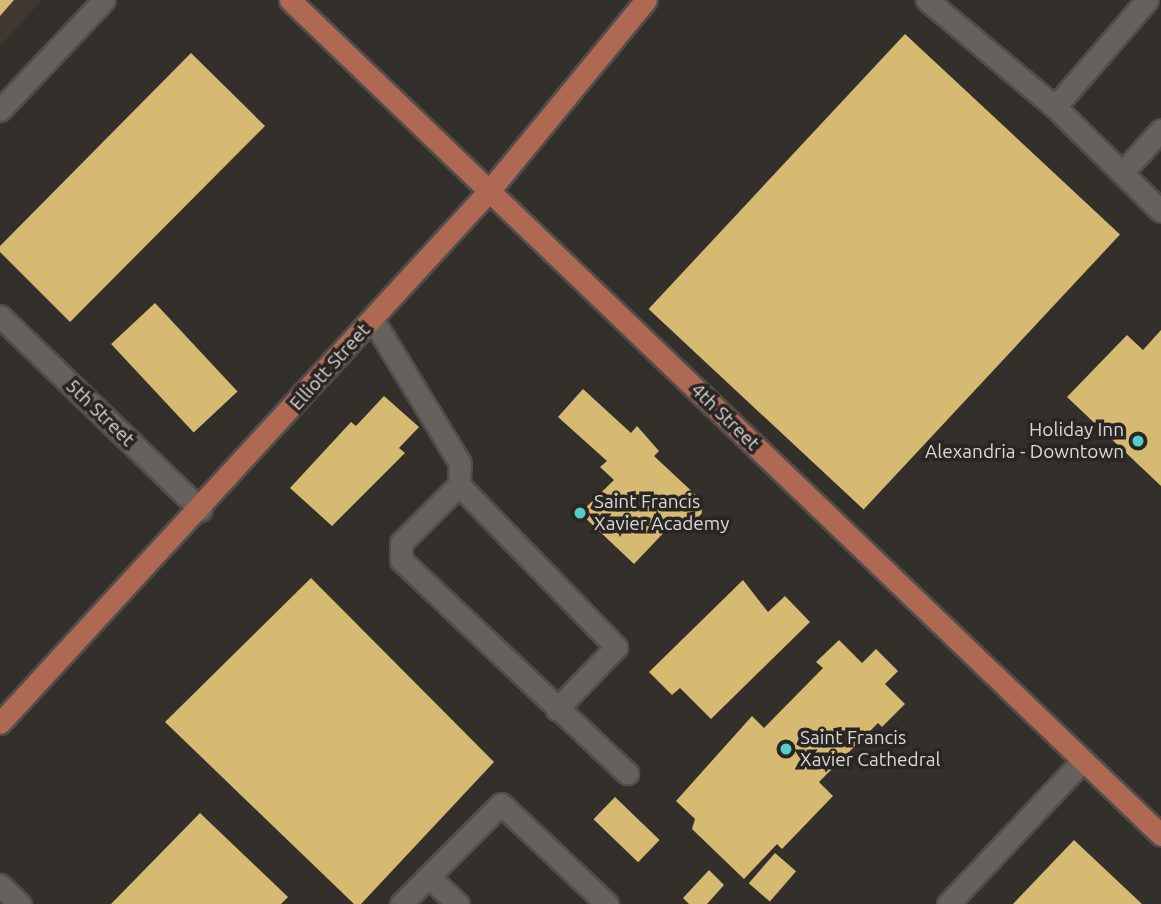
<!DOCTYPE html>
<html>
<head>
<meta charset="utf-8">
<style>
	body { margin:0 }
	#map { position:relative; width:1161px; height:904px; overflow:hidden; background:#332f2b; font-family:Ubuntu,sans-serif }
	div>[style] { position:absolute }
	.built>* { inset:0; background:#40372f }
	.building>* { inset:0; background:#d7ba71; transform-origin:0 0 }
	.roads { filter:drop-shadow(2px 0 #504d4b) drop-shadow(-2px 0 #504d4b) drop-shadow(0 2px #504d4b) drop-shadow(0 -2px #504d4b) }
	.minor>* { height:21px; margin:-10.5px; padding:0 10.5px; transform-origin:10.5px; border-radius:10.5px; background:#66615d }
	.major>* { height:21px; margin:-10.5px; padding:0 10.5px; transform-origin:10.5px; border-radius:10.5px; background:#af6852 }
	.dots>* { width:19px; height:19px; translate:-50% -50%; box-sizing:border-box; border:4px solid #292522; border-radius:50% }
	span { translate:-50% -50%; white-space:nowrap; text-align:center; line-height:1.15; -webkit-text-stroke:7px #292522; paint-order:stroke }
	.street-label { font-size:19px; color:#dbd9d7 }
	.poi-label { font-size:19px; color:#dbd9d7 }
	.right { translate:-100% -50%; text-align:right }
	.left { translate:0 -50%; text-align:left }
</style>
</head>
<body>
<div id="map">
	<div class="built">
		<div style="clip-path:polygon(0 0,42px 0,0 46px)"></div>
	</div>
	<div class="building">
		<div style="clip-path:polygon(0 0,14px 0,0 16px)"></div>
		<div style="left:905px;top:34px;width:294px;height:376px;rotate:43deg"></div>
		<div style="clip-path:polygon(191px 53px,265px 126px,70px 322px,0 252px,0 246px)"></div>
		<div style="left:155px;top:303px;width:121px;height:60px;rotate:47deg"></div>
		<div style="clip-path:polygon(1161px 330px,1161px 486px,1067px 397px,1127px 335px,1143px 350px)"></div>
		<div style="clip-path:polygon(583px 389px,631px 433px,637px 426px,659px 451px,654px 456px,700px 499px,702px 513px,689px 528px,671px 525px,634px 564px,580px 513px,614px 480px,600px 467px,607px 461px,558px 417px)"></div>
		<div style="clip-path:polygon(384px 396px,419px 427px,399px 448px,405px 453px,332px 526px,290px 488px,351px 422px,356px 426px)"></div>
		<div style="clip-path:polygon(311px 578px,494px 762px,361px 904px,354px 904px,165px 722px)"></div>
		<div style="clip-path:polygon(743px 580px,768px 612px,785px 596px,810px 622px,711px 719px,680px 688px,672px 695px,649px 672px)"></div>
		<div style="clip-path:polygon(839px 640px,862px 663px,876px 649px,898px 671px,885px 684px,905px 704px,882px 727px,878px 723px,819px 782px,833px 796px,782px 849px,777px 844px,744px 879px,692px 829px,695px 819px,676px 801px,752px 716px,764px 728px,823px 668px,816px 662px)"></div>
		<div style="left:615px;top:797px;width:62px;height:31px;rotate:44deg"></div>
		<div style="clip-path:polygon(200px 813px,288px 897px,281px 904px,111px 904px)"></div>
		<div style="clip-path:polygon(1074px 840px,1142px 904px,1013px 904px)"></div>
		<div style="left:775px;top:853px;width:28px;height:40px;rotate:41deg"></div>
		<div style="clip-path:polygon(709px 870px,724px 885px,707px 904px,689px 904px,683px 898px)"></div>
	</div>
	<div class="roads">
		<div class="minor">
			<div style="left:927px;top:0;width:167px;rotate:39.9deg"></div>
			<div style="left:1055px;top:107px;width:148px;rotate:44.5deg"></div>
			<div style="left:1055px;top:107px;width:141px;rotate:-49.3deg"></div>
			<div style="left:0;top:110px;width:151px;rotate:-46.6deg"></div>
			<div style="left:1122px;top:173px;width:58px;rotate:-47.8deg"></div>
			<div style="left:0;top:316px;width:279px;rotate:44deg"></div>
			<div style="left:373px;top:320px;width:167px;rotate:58.7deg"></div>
			<div style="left:460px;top:463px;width:22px;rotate:93deg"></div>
			<div style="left:459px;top:485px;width:82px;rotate:135deg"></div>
			<div style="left:401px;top:543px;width:17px;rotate:90deg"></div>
			<div style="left:401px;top:560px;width:311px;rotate:43.3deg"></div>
			<div style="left:459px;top:485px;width:226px;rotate:45.9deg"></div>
			<div style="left:616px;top:647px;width:86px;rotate:133.6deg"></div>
			<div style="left:429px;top:877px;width:40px;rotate:43deg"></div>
			<div style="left:0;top:885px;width:28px;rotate:44deg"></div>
			<div style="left:401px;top:904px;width:141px;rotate:-45deg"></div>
			<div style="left:501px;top:804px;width:146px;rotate:43.3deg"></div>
			<div style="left:948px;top:904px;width:197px;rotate:-46.8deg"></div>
		</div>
		<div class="major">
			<div style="left:290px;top:0;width:1207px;rotate:43.79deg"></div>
			<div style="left:0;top:723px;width:723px;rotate:-47.41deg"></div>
			<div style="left:489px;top:191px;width:247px;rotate:-50.6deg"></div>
		</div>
	</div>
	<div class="dots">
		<div style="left:1138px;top:441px;background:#53cdc9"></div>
		<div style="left:580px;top:513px;background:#53cdc9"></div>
		<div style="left:786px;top:749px;background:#53cdc9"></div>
	</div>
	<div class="street-label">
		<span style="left:330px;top:367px;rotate:-48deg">Elliott Street</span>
		<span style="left:100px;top:413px;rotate:44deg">5th Street</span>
		<span style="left:725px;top:417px;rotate:44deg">4th Street</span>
	</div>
	<div class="poi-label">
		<span class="right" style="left:1124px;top:441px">Holiday Inn<br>Alexandria - Downtown</span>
		<span class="left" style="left:594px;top:513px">Saint Francis<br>Xavier Academy</span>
		<span class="left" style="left:800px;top:749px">Saint Francis<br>Xavier Cathedral</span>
	</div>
</div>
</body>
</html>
